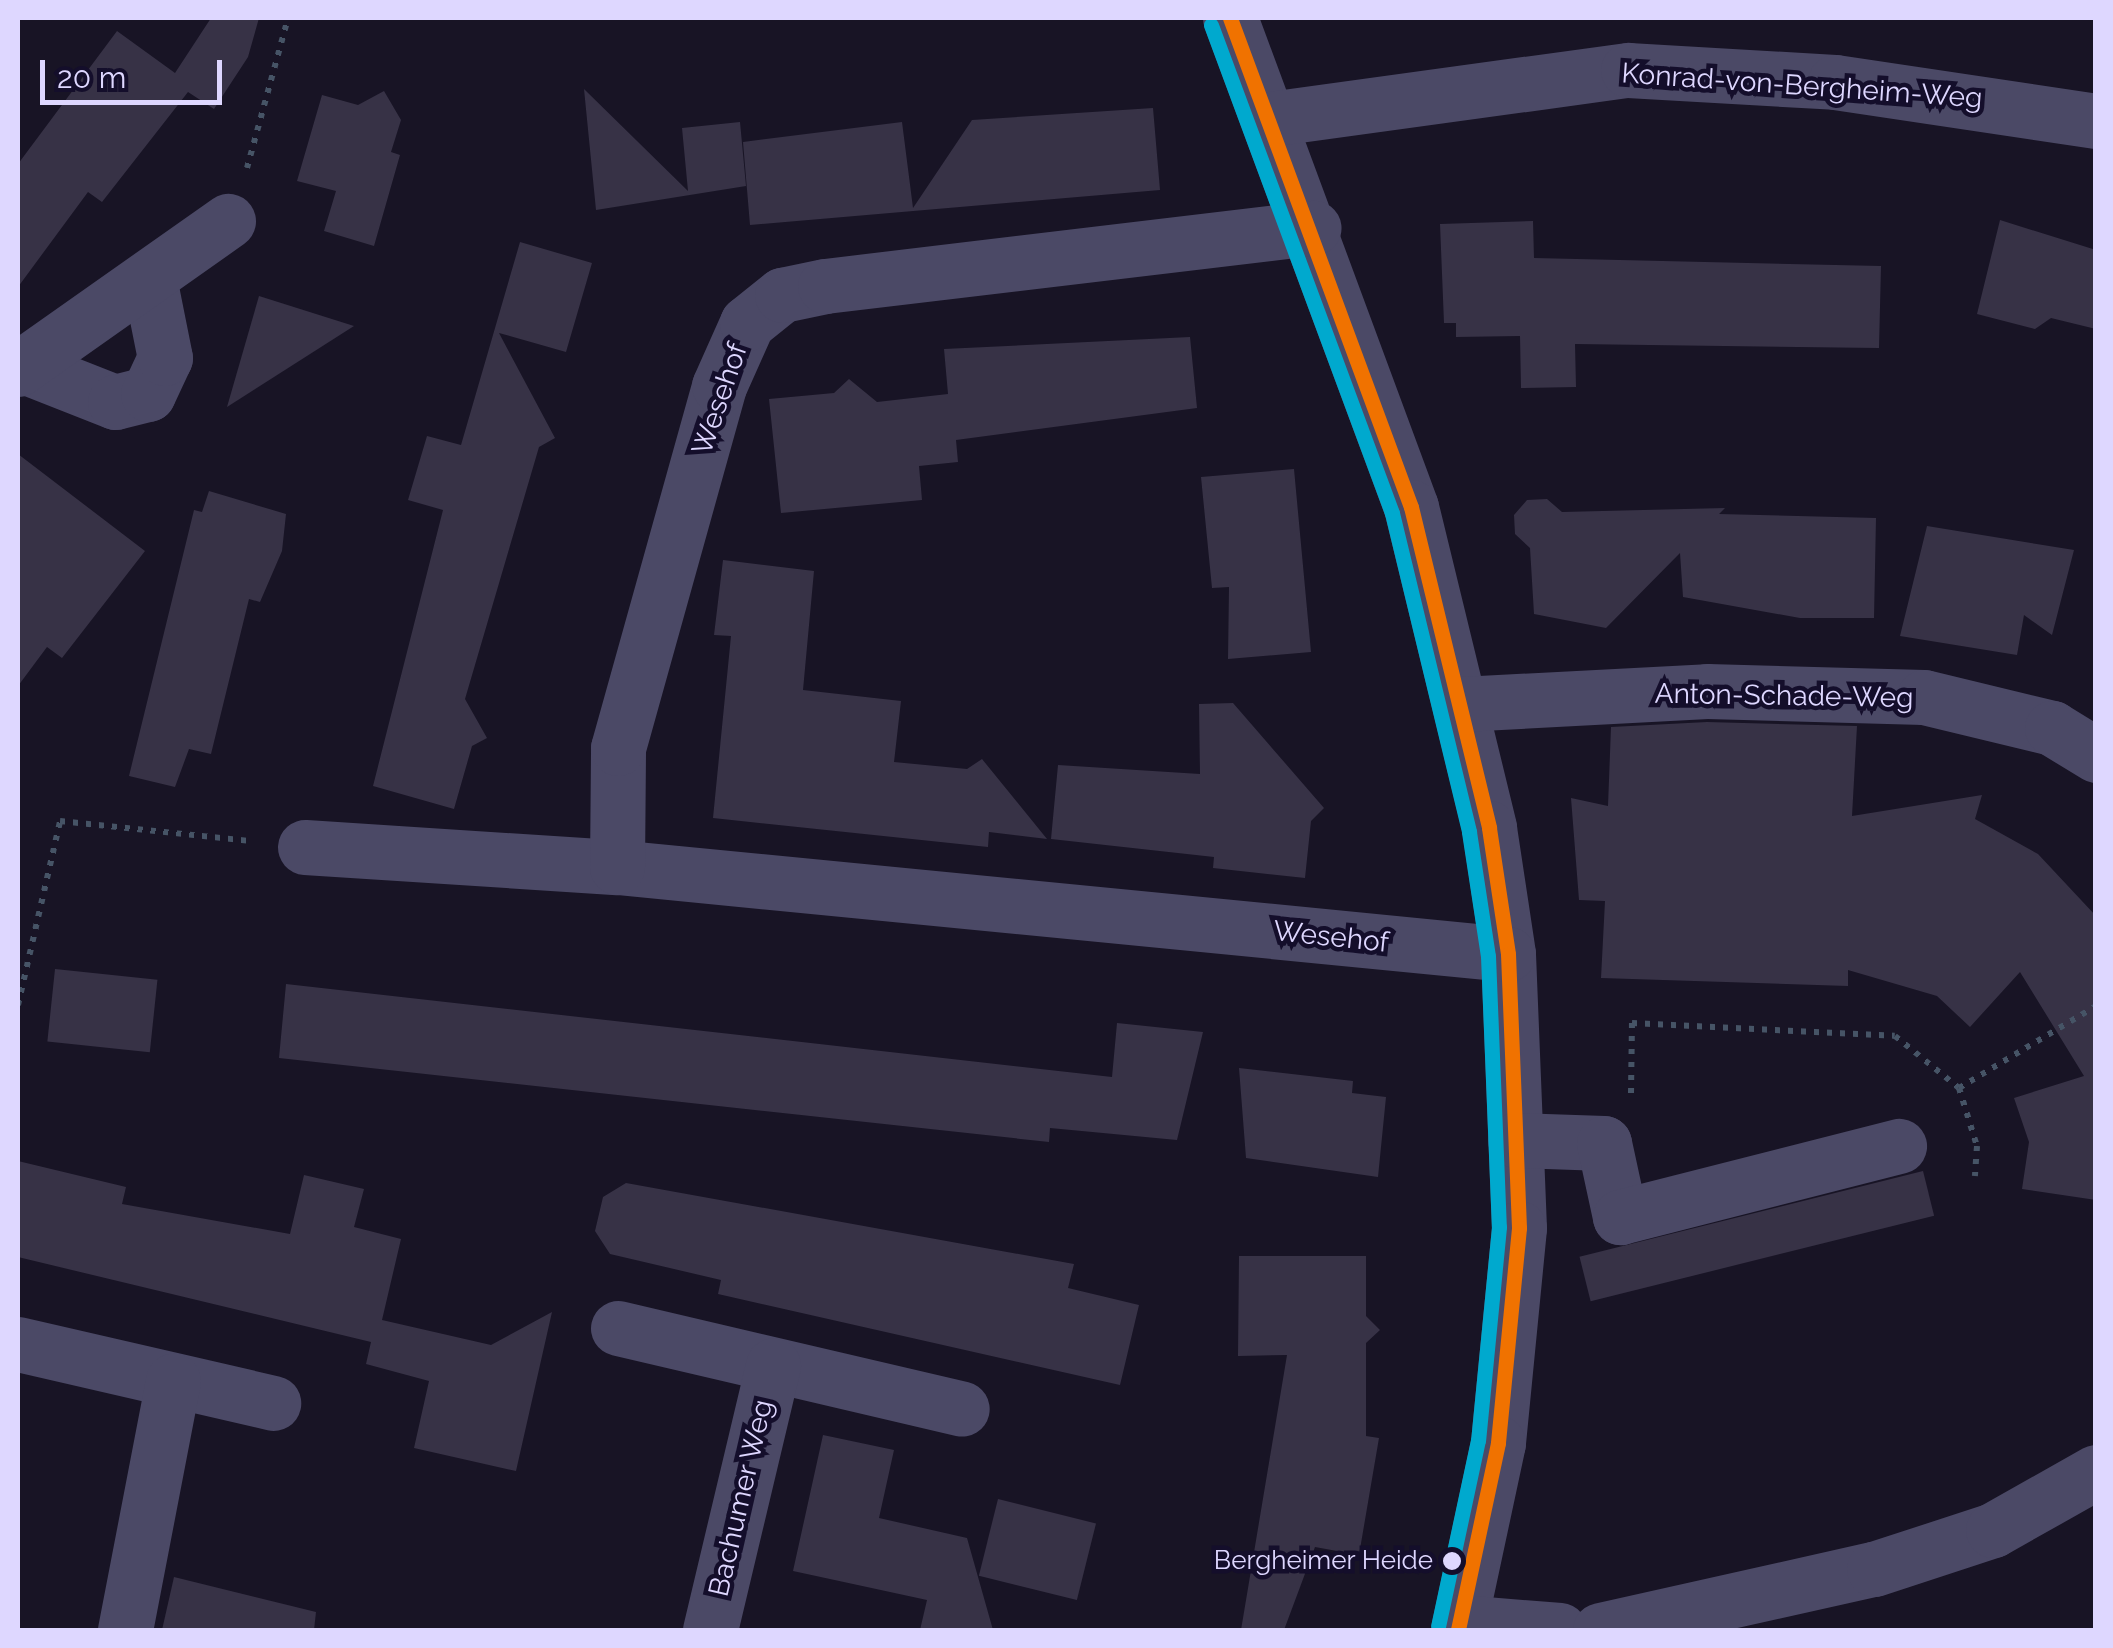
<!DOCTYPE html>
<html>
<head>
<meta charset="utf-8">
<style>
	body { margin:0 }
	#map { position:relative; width:2113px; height:1648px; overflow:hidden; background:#181425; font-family:Raleway,sans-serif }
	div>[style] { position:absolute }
	.building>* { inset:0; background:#373246; transform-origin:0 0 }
	.path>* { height:6px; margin-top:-3px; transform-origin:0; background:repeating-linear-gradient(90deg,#465466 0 5px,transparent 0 13px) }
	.minor>* { height:55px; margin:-27.5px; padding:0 27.5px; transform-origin:27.5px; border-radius:27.5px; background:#4b4966 }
	.bus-1>* { height:15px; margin:-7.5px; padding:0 7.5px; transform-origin:7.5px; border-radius:7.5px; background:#f07200 }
	.bus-2>* { height:15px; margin:-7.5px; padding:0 7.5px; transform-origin:7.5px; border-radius:7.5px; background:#00a9ce }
	.dots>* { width:28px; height:28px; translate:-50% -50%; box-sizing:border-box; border:5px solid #140e2b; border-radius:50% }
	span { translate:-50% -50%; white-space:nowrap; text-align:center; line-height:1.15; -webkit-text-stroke:9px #140e2b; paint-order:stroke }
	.bus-label { font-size:26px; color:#ded7ff }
	.right { translate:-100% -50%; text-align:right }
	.street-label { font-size:28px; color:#ded7ff }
	.frame { position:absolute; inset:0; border:20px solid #ded7ff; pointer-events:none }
	.scale { position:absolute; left:40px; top:60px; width:182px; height:45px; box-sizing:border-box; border:5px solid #ded7ff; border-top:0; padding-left:12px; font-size:30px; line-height:35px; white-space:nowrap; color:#ded7ff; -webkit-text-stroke:8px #140e2b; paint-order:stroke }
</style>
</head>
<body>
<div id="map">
	<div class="building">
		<div style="clip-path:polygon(211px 18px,259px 18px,248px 57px,214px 109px,188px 92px,102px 202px,88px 192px,18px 287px,18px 164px,117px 31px,175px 73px)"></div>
		<div style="clip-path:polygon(584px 89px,688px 191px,682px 128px,740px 122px,746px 186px,596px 210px)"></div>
		<div style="clip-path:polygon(384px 91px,401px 120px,391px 152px,400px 155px,374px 246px,324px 231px,336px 191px,297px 181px,322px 95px,358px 105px)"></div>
		<div style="clip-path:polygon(1153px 108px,1160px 190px,750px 225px,743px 142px,902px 122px,913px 208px,972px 120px)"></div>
		<div style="clip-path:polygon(2000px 220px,2096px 250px,2096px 329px,2051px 318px,2035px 329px,1977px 314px)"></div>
		<div style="clip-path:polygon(1533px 221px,1534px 258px,1881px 266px,1879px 348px,1575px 344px,1576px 387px,1521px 388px,1520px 336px,1456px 337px,1456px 323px,1444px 323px,1440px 224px)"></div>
		<div style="clip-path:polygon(520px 242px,592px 263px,566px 352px,499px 333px,555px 438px,539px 447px,465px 699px,487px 738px,472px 746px,454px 809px,373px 786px,443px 510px,408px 500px,427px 436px,461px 445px)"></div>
		<div style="clip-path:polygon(259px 296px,354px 326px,227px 407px)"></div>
		<div style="clip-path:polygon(1190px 337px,1197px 408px,956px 440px,958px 462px,919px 466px,922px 500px,781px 513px,769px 399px,834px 393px,849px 379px,877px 402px,948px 394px,944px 349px)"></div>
		<div style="clip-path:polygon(18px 454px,145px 551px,62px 658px,47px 647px,18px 686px)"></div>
		<div style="clip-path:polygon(1294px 469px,1311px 652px,1228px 659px,1229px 587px,1212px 588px,1201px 477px)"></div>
		<div style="clip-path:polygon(209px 491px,286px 514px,282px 551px,260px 602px,249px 599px,211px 754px,189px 749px,175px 787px,129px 776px,194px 510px,202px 512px)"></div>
		<div style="clip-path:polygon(1547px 499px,1562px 512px,1725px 508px,1719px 514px,1876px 518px,1874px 618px,1800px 618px,1683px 597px,1680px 553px,1606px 628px,1534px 614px,1530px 548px,1515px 534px,1514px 515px,1527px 500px)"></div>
		<div style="clip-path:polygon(1927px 526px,2074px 550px,2052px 635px,2024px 615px,2017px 655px,1900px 636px)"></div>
		<div style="clip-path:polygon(723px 560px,814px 571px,803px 690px,901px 701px,894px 762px,967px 769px,982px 759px,1047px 839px,989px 832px,988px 847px,713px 818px,731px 636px,714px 635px)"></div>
		<div style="clip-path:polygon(1233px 703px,1324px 808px,1311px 821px,1305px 878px,1213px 868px,1214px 857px,1051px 839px,1058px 765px,1200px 774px,1199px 704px)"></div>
		<div style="clip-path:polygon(1707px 722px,1857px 726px,1852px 816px,1982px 795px,1975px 819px,2038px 854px,2096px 916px,2096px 1200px,2022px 1189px,2029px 1142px,2014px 1098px,2084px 1076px,2020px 972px,1970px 1027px,1937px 996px,1848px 970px,1848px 986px,1601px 978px,1605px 901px,1579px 900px,1571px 798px,1608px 806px,1611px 727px)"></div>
		<div style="left:55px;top:969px;width:103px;height:73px;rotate:6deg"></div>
		<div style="clip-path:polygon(286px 984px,1112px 1077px,1117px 1023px,1203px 1032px,1177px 1140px,1050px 1128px,1049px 1142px,279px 1058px)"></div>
		<div style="clip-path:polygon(1239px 1068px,1353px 1081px,1352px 1093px,1386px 1097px,1378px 1177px,1246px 1158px)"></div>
		<div style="clip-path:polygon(18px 1161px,126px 1187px,122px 1204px,290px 1234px,304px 1175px,364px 1189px,354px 1227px,401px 1239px,382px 1320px,491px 1345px,552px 1312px,516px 1471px,414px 1448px,429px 1381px,366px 1364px,371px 1342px,18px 1257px)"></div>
		<div style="left:1923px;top:1171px;width:46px;height:354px;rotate:76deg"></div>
		<div style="clip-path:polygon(626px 1183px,1074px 1264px,1068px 1288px,1139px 1305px,1120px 1385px,718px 1294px,721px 1280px,610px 1254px,595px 1231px,603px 1197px)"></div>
		<div style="clip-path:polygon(1239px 1256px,1366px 1256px,1366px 1316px,1380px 1330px,1366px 1343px,1366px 1436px,1379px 1438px,1359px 1555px,1315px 1547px,1284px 1630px,1241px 1630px,1287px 1355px,1238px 1356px)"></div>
		<div style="clip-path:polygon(823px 1435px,894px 1450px,879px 1518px,967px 1538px,993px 1630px,920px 1630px,927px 1600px,793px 1571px)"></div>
		<div style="left:998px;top:1499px;width:101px;height:79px;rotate:14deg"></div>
		<div style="clip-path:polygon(174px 1577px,316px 1612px,314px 1630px,162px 1630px)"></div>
	</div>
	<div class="path">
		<div style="left:247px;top:168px;width:156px;rotate:-74.7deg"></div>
		<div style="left:18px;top:1005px;width:189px;rotate:-77.1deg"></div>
		<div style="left:60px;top:821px;width:190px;rotate:6deg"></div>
		<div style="left:1959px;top:1088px;width:160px;rotate:-30.9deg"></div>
		<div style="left:1631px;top:1093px;width:70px;rotate:-89.2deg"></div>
		<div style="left:1632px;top:1023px;width:263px;rotate:2.8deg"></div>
		<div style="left:1895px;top:1036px;width:82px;rotate:39.1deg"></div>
		<div style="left:1959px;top:1088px;width:61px;rotate:72.8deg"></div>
		<div style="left:1977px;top:1146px;width:30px;rotate:94deg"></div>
	</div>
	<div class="minor">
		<div style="left:1230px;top:18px;width:521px;rotate:69.69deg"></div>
		<div style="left:1411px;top:507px;width:330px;rotate:76.3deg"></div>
		<div style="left:1489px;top:828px;width:127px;rotate:81.4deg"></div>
		<div style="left:1508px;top:954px;width:274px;rotate:87.7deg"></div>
		<div style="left:1519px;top:1228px;width:216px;rotate:95.6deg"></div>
		<div style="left:1498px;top:1443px;width:191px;rotate:102.1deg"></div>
		<div style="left:1269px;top:119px;width:362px;rotate:-7.8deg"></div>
		<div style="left:1628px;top:70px;width:207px;rotate:3.3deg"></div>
		<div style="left:1835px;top:82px;width:264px;rotate:8.5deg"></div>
		<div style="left:21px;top:365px;width:101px;rotate:21.5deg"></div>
		<div style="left:115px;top:402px;width:34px;rotate:-14deg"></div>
		<div style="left:148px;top:394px;width:40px;rotate:-65deg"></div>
		<div style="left:165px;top:358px;width:82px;rotate:-101.3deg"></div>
		<div style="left:18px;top:369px;width:257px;rotate:-35.2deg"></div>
		<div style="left:1461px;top:704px;width:246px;rotate:-3deg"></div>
		<div style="left:1707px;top:691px;width:217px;rotate:1.6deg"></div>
		<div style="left:1924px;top:697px;width:132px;rotate:13.6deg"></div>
		<div style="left:2052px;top:728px;width:52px;rotate:31.5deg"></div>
		<div style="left:305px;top:847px;width:313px;rotate:3.7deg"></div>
		<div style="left:617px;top:867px;width:895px;rotate:5.58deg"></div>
		<div style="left:617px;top:867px;width:119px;rotate:-89.5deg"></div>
		<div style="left:618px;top:748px;width:376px;rotate:-74.4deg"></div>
		<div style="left:719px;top:386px;width:69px;rotate:-66deg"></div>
		<div style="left:747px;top:323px;width:45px;rotate:-38.7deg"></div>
		<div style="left:782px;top:295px;width:44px;rotate:-11.8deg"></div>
		<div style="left:825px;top:286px;width:492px;rotate:-6.8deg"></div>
		<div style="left:1515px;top:1140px;width:89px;rotate:1.9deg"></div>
		<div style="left:1604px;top:1143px;width:76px;rotate:77.8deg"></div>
		<div style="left:1620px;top:1217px;width:288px;rotate:-14.3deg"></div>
		<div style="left:618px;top:1328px;width:353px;rotate:13.2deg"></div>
		<div style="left:18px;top:1344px;width:262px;rotate:13deg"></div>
		<div style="left:1460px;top:1622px;width:100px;rotate:4.6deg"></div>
		<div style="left:125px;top:1630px;width:254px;rotate:-79.1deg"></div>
		<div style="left:710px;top:1630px;width:272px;rotate:-76.6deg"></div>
		<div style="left:1600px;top:1630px;width:281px;rotate:-12.6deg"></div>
		<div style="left:1874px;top:1569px;width:125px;rotate:-18.1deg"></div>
		<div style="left:1993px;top:1530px;width:118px;rotate:-29.4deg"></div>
	</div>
	<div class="bus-1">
		<div style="left:1230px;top:18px;width:521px;rotate:69.69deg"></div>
		<div style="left:1411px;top:507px;width:330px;rotate:76.3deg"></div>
		<div style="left:1489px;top:828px;width:127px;rotate:81.4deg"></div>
		<div style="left:1508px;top:954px;width:274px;rotate:87.7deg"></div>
		<div style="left:1519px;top:1228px;width:216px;rotate:95.6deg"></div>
		<div style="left:1498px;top:1443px;width:191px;rotate:102.1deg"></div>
	</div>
	<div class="bus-2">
		<div style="left:1211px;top:25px;width:520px;rotate:69.65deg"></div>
		<div style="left:1392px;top:513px;width:328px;rotate:76.4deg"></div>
		<div style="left:1469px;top:832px;width:125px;rotate:81.3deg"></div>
		<div style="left:1488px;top:956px;width:271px;rotate:87.7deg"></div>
		<div style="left:1499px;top:1227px;width:214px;rotate:95.6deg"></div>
		<div style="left:1478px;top:1440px;width:190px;rotate:102.1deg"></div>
	</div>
	<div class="dots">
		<div style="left:1452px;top:1561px;background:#ded7ff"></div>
	</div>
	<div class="bus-label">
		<span class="right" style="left:1433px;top:1561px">Bergheimer Heide</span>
	</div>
	<div class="street-label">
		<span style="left:1802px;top:86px;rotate:4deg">Konrad-von-Bergheim-Weg</span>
		<span style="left:720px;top:399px;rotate:-71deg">Wesehof</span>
		<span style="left:1784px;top:696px;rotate:1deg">Anton-Schade-Weg</span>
		<span style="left:1331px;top:937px;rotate:6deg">Wesehof</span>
		<span style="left:741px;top:1498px;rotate:-77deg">Bachumer Weg</span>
	</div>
	<div class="frame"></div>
	<div class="scale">20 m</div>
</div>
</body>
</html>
